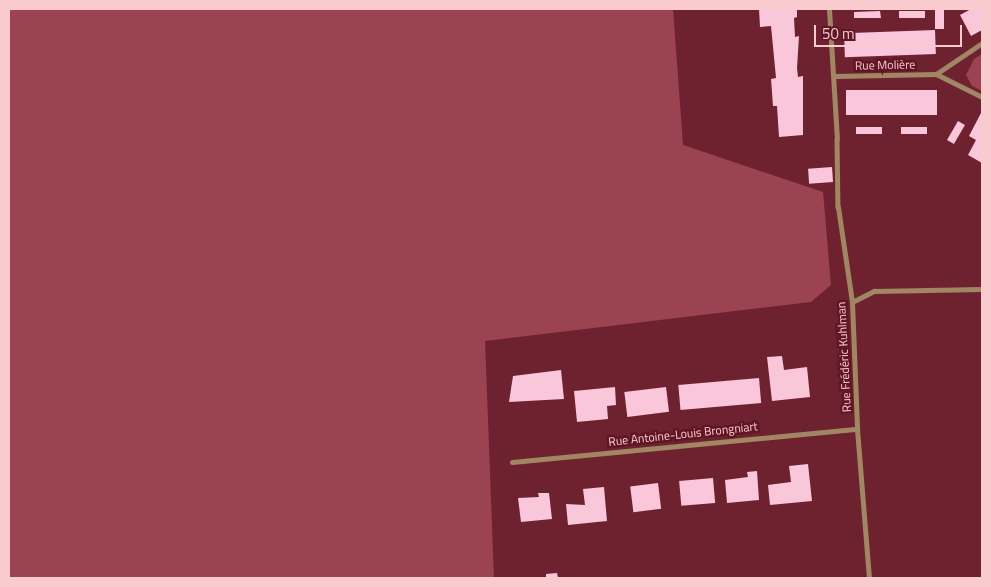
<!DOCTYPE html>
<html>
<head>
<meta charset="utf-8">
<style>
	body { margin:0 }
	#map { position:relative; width:991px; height:587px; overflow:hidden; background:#6e2230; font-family:"Titillium Web",sans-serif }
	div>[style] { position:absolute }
	.green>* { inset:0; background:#9c4351 }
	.building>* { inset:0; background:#f9c6da; transform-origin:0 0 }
	.pedestrian>* { height:4.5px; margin:-2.25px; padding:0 2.25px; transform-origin:2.25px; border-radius:2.25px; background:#a18663 }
	.minor>* { height:5px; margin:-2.5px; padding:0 2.5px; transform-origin:2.5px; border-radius:2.5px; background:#a18663 }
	span { translate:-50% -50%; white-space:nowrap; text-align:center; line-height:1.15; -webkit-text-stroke:5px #611626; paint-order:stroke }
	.street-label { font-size:12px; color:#f9cace }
	.frame { position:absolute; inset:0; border:10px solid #f9cace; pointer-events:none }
	.scale { position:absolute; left:814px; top:25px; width:148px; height:22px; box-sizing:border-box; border:2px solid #f9cace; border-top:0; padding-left:6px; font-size:15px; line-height:18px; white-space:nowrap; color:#f9cace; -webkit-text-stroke:4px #611626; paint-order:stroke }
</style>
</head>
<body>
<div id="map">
	<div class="green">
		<div style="clip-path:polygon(9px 9px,673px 9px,683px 145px,823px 192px,831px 285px,811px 302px,485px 341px,494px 578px,9px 578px)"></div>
		<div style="clip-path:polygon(982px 54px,982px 91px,972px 86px,966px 75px,974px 59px)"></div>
	</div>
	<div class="building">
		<div style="clip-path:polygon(759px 9px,797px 9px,797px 17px,794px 18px,795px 37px,799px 36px,797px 68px,798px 77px,803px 76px,803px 135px,779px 137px,777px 106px,773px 106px,771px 79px,776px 78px,771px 26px,760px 27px)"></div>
		<div style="left:935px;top:9px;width:9px;height:20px"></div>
		<div style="clip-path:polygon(971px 9px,982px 9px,982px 30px,971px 36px,960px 15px)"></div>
		<div style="clip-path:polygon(880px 11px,881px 18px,854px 18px,854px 12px)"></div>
		<div style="left:899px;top:11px;width:26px;height:7px"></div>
		<div style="left:935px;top:30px;width:24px;height:91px;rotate:88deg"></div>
		<div style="left:937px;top:90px;width:25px;height:91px;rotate:90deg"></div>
		<div style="clip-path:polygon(982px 111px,982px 163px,968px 155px,976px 140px,969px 136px)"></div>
		<div style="left:958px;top:121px;width:8px;height:22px;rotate:30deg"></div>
		<div style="left:882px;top:127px;width:7px;height:26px;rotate:90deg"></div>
		<div style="left:901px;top:127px;width:26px;height:7px"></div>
		<div style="left:832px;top:167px;width:15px;height:24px;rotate:86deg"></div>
		<div style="clip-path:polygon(782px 356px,784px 370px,807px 367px,810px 397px,772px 401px,767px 357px)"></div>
		<div style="clip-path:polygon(561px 370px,564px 399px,509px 402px,513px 376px)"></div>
		<div style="left:759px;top:378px;width:25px;height:81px;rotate:85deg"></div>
		<div style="clip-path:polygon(615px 387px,616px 405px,607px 406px,608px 419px,577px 422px,574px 391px)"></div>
		<div style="left:666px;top:387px;width:25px;height:42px;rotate:83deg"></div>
		<div style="clip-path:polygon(808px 464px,812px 501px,770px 505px,768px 485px,791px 482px,789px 466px)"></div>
		<div style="clip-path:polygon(757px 471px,759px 500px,727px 503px,725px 480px,748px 477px,747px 472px)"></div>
		<div style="left:713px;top:478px;width:25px;height:34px;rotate:85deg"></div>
		<div style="left:658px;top:483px;width:26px;height:28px;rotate:83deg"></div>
		<div style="clip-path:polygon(604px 487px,607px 521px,568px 525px,566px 504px,585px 505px,583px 489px)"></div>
		<div style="clip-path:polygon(538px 493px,549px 493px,552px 519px,521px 522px,518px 498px,539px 497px)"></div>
		<div style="clip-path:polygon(557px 573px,558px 578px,546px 578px,546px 574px)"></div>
	</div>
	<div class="pedestrian">
		<div style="left:837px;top:139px;width:68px;rotate:89.2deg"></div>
	</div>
	<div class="minor">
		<div style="left:829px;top:9px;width:130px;rotate:86.5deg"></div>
		<div style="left:936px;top:74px;width:55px;rotate:-34deg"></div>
		<div style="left:835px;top:76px;width:101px;rotate:-1.1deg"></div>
		<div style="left:936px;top:74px;width:51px;rotate:26.6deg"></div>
		<div style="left:838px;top:207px;width:96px;rotate:81.6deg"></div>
		<div style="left:852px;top:302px;width:127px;rotate:87.7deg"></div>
		<div style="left:857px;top:429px;width:149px;rotate:85.4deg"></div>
		<div style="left:852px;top:302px;width:25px;rotate:-27deg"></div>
		<div style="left:874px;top:291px;width:108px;rotate:-1.1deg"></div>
		<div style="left:512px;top:462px;width:347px;rotate:-5.5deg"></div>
	</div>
	<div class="street-label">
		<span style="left:885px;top:65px;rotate:-1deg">Rue Molière</span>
		<span style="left:844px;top:357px;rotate:-93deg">Rue Frédéric Kuhlman</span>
		<span style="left:683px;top:434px;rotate:-6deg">Rue Antoine-Louis Brongniart</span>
	</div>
	<div class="frame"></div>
	<div class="scale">50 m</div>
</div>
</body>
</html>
